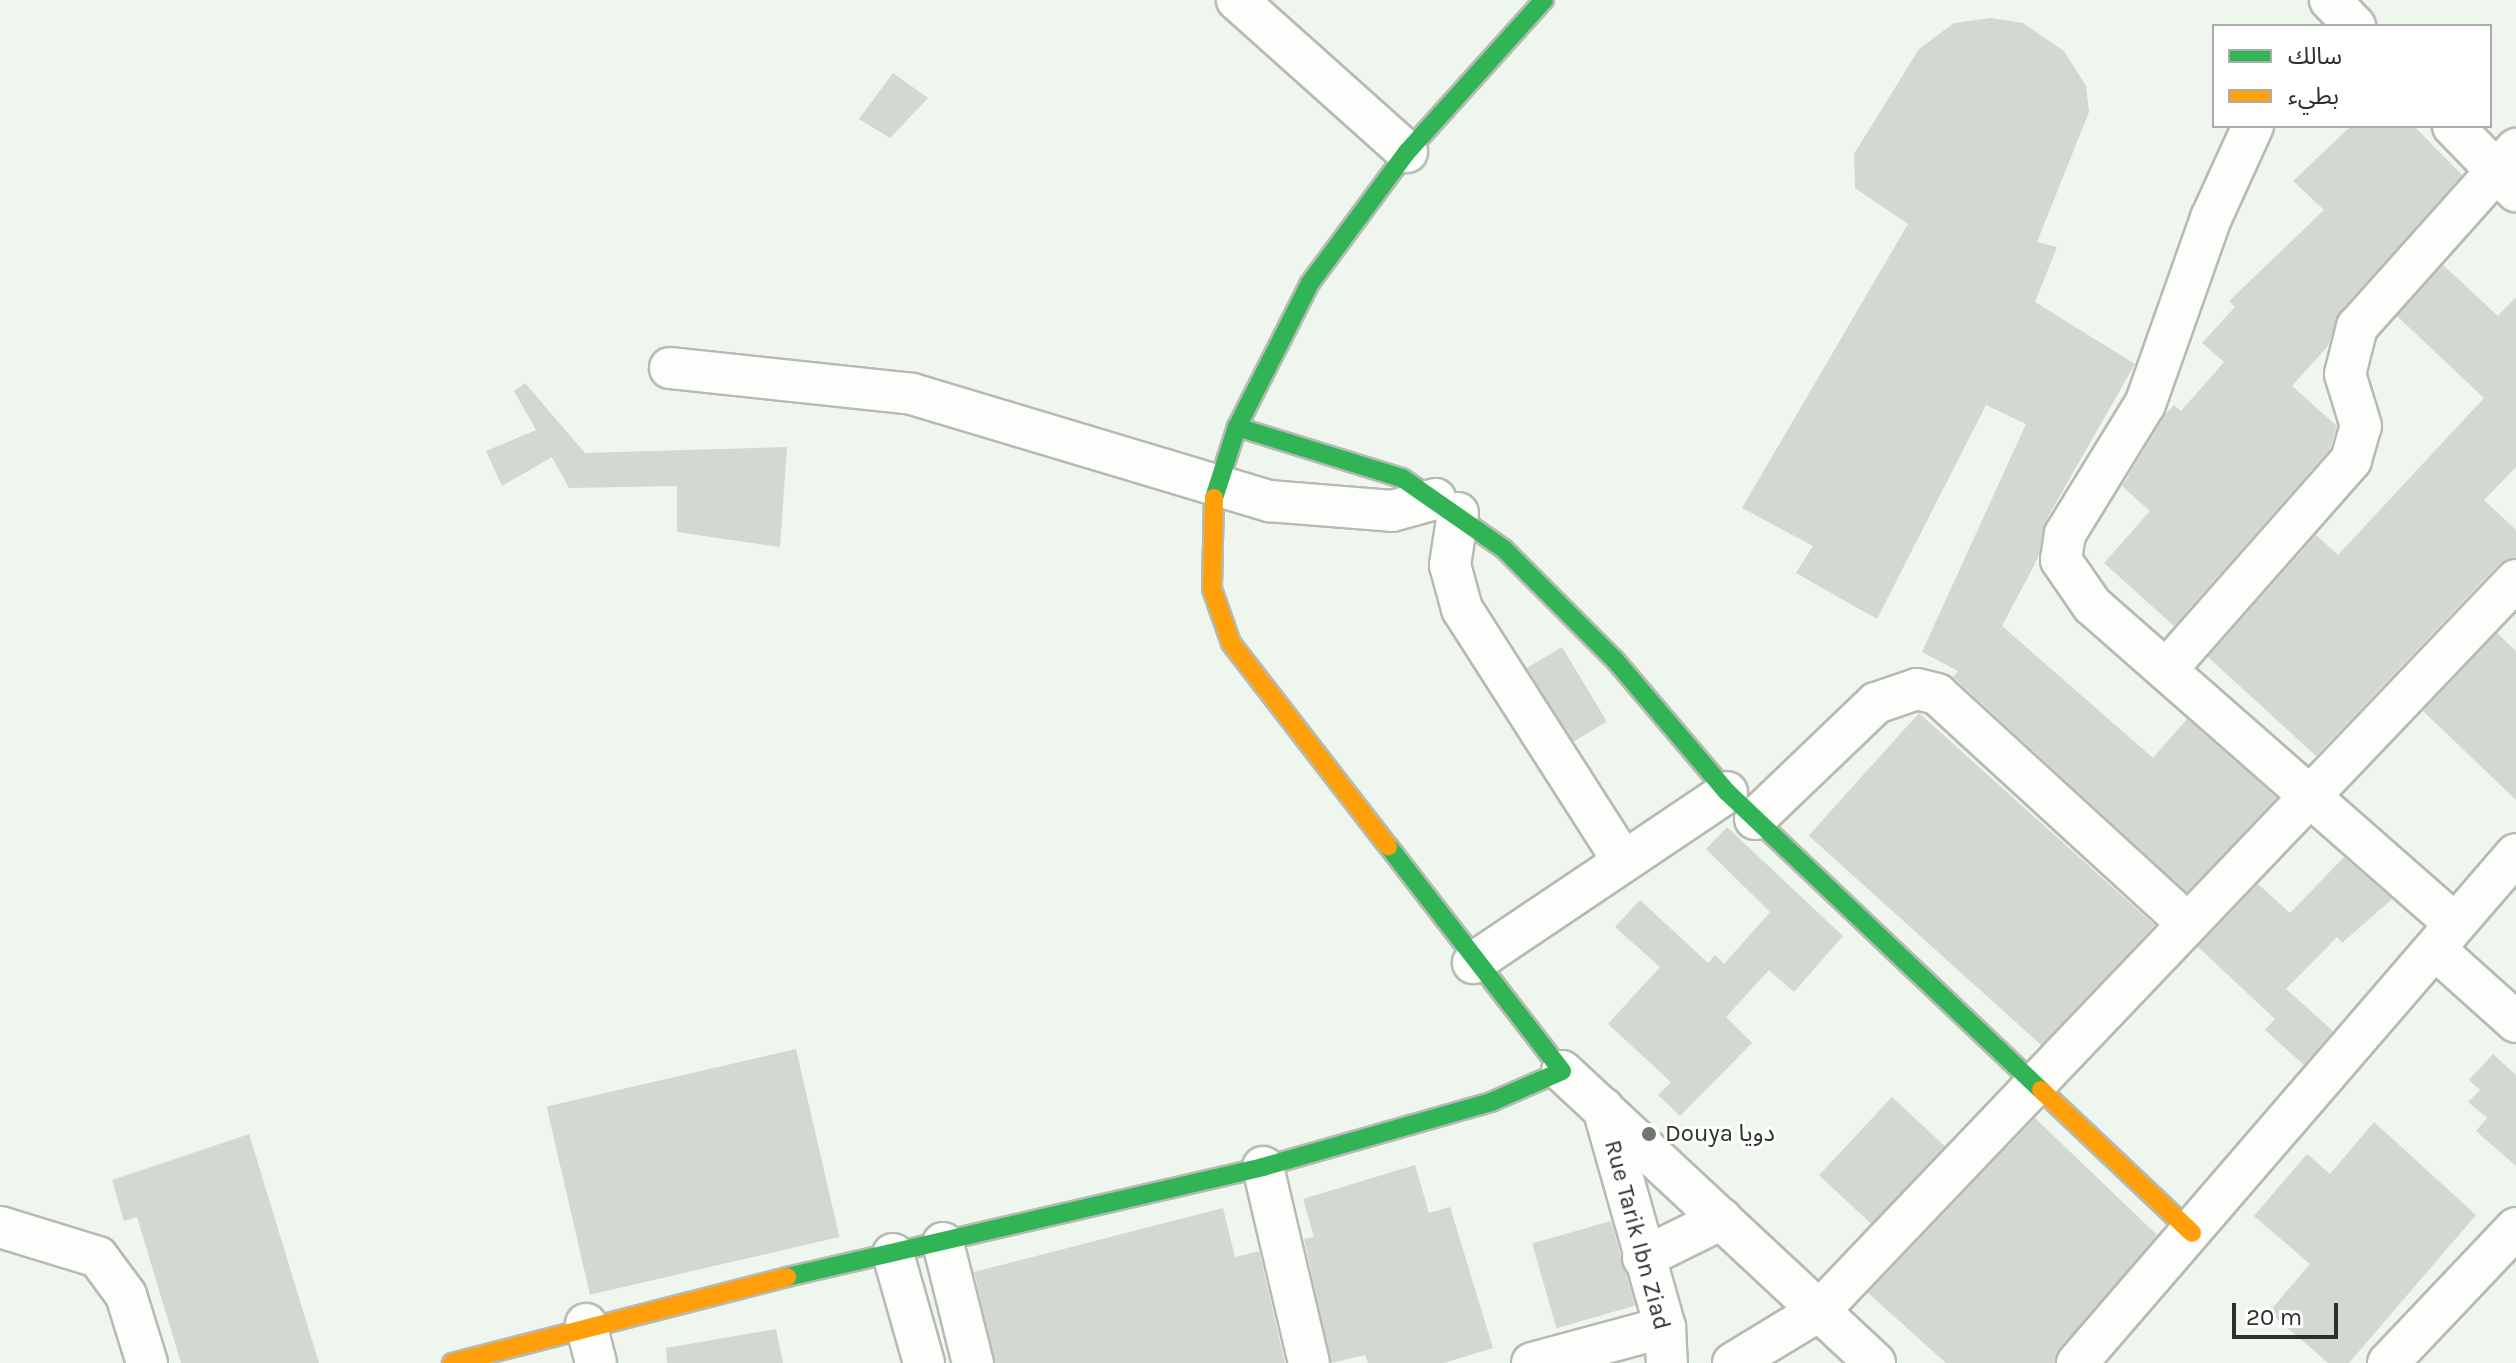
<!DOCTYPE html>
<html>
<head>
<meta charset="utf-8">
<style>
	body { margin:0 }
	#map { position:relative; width:2516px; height:1363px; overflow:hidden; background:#eff6ed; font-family:Karla,"Noto Sans Arabic",sans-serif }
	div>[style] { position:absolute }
	.building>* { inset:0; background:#d3d8d1; transform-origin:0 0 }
	.roads { filter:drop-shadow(2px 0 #b5bab3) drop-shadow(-2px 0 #b5bab3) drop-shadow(0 2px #b5bab3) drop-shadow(0 -2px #b5bab3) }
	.street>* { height:40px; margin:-20px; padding:0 20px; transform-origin:20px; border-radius:20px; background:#fdfefc }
	.fast>* { height:18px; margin:-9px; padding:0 9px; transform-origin:9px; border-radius:9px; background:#30b455 }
	.slow>* { height:18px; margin:-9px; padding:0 9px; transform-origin:9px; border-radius:9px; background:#ff9f0a }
	.dots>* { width:22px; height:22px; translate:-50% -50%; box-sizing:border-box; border:4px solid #fff; border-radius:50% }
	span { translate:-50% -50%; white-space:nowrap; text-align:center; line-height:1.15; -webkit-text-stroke:6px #fff; paint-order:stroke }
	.poi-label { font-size:24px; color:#2c312a }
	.left { translate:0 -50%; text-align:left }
	.street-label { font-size:24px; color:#2c312a }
	.legend { position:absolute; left:2212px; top:24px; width:280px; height:104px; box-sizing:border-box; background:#fff; border:2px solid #abadaa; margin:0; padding:10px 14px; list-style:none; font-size:24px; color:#2c312a }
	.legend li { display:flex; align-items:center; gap:16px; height:40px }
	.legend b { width:40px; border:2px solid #abadaa }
	.scale { position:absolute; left:2232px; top:1303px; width:106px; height:36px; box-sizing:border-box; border:4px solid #2c312a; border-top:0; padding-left:10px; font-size:24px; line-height:28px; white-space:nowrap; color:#2c312a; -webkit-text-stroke:6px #fff; paint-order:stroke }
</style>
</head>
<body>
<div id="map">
	<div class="building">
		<div style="clip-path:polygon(1991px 18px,2023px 23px,2064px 51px,2086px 86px,2089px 112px,2037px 242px,2057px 247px,2035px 302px,2135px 364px,2045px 522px,2038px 558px,2002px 626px,2153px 758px,2187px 719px,2277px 798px,2187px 892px,1953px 677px,1958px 671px,1922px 652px,2026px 424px,1986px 405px,1877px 619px,1796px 573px,1813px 546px,1742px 508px,1908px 224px,1855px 188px,1854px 154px,1919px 49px,1954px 23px)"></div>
		<div style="clip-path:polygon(893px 73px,928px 98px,890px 138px,859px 119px)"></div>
		<div style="clip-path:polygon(2351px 126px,2414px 126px,2462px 175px,2340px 312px,2328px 346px,2292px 386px,2337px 426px,2330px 449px,2174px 626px,2104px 563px,2150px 511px,2122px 486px,2165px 415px,2174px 405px,2181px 411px,2224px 362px,2202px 343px,2235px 307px,2229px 301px,2324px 210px,2293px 181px)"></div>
		<div style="clip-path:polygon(2443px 265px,2498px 316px,2516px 297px,2516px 467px,2484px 500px,2516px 530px,2516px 558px,2499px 564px,2316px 756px,2208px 657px,2316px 535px,2338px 555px,2484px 398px,2397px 316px)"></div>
		<div style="clip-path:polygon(525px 383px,585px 453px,787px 447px,780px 547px,677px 532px,677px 486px,569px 488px,552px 457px,502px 486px,486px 451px,536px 430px,514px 391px)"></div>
		<div style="clip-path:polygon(2497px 633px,2516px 651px,2516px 800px,2423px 711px)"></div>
		<div style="left:1562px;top:647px;width:87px;height:41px;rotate:59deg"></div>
		<div style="left:1919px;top:713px;width:317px;height:165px;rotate:42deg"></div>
		<div style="clip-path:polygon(1727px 827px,1843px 936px,1794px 992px,1769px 970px,1726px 1017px,1752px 1043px,1680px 1116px,1658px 1095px,1671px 1082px,1608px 1024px,1660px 967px,1615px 927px,1640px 900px,1708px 963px,1715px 955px,1724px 964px,1770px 912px,1706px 849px)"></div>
		<div style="clip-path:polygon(2344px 857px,2392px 899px,2342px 943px,2337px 937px,2286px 989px,2333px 1031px,2304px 1065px,2265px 1030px,2275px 1019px,2198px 947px,2258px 884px,2290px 913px)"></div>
		<div style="left:796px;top:1049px;width:193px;height:256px;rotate:77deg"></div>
		<div style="clip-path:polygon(2493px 1054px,2516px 1075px,2516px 1166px,2476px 1131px,2487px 1118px,2468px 1102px,2480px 1090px,2469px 1080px)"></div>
		<div style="left:1892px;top:1097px;width:72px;height:107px;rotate:43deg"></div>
		<div style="clip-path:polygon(2035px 1118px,2157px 1235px,2055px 1363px,1946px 1363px,1868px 1293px)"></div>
		<div style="clip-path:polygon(2374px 1122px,2476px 1215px,2349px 1363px,2328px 1363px,2269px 1312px,2310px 1264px,2254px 1216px,2307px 1154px,2330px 1174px)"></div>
		<div style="clip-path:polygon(249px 1134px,319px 1363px,181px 1363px,137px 1217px,124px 1221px,112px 1180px)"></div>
		<div style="clip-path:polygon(1415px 1165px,1429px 1213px,1450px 1207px,1493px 1348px,1444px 1363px,1368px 1363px,1365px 1355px,1331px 1363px,1304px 1239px,1314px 1237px,1303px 1199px)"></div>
		<div style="clip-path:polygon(1223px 1208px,1235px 1257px,1259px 1251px,1285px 1363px,995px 1363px,974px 1272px)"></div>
		<div style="left:1611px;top:1221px;width:88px;height:82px;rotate:74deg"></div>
		<div style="clip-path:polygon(776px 1329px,783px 1363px,667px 1363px,666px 1348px)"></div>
	</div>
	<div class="roads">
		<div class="street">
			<div style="left:1237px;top:0;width:228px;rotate:41.8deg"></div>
			<div style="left:2330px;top:0;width:36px;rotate:46deg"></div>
			<div style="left:2253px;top:126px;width:101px;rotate:114.5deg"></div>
			<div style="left:2211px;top:218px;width:197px;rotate:109.5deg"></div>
			<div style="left:2145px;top:404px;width:153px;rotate:121.6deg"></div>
			<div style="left:2065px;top:534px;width:26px;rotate:99deg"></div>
			<div style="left:2061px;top:560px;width:55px;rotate:55.4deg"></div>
			<div style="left:2092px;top:605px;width:483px;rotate:41.3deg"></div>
			<div style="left:2453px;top:126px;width:91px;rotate:45.9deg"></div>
			<div style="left:670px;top:368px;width:243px;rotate:6.1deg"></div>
			<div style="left:912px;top:394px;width:373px;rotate:16.7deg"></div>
			<div style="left:1269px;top:501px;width:123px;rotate:4.6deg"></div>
			<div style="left:1392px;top:511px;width:45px;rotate:-15.6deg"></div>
			<div style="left:1458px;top:513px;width:53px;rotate:98.7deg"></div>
			<div style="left:1450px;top:565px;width:46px;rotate:74.7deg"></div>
			<div style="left:1462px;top:609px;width:297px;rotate:57.4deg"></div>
			<div style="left:2166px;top:670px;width:280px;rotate:-48.6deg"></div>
			<div style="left:2351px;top:460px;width:35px;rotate:-74deg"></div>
			<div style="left:2361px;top:426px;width:54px;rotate:-107.1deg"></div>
			<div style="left:2345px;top:374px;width:49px;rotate:-75.7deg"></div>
			<div style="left:2357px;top:327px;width:239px;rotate:-48.2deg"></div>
			<div style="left:1755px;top:819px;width:168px;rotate:-43.8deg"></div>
			<div style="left:1876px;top:703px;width:43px;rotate:-18.9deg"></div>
			<div style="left:1917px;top:689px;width:21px;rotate:14deg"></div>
			<div style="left:1937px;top:694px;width:335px;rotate:42.5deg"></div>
			<div style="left:2437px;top:951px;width:106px;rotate:41.9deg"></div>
			<div style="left:1473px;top:963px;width:306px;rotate:-33.9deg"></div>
			<div style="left:1562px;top:1071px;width:428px;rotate:43deg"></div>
			<div style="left:1603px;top:1108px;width:228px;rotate:74.2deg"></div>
			<div style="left:1665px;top:1327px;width:36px;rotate:87deg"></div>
			<div style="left:1263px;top:1167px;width:201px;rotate:76.8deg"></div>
			<div style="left:0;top:1227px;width:102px;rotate:17deg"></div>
			<div style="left:98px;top:1257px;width:47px;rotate:53.6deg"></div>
			<div style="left:126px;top:1295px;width:71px;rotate:72.8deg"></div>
			<div style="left:943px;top:1243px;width:124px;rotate:76deg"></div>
			<div style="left:893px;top:1254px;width:113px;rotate:74.1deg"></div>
			<div style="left:1643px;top:1258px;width:88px;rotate:-26.3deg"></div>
			<div style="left:586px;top:1324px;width:40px;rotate:75.6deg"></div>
			<div style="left:1532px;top:1363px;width:138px;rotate:-15.1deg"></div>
			<div style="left:1733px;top:1363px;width:100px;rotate:-31.2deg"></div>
			<div style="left:1819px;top:1311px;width:1010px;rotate:-46.36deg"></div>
			<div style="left:2077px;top:1363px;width:672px;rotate:-49.22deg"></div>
			<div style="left:2388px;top:1363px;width:186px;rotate:-46.5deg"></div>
		</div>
		<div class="fast">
			<div style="left:1237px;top:427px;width:173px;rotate:17.2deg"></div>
			<div style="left:1402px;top:478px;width:124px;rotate:34.8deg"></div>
			<div style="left:1504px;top:549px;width:157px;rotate:45deg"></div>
			<div style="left:1615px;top:660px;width:173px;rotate:49.7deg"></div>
			<div style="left:1727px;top:792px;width:433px;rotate:43.5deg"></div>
			<div style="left:1214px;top:498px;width:75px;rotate:-72.1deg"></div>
			<div style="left:1237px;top:427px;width:161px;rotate:-63.1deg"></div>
			<div style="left:1310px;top:283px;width:163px;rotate:-53.5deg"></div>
			<div style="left:1407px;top:152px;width:205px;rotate:-48deg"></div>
			<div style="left:787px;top:1277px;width:489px;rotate:-13deg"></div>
			<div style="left:1263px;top:1167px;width:237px;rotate:-15.9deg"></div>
			<div style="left:1491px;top:1102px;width:77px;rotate:-23.6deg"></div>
			<div style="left:1562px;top:1071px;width:284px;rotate:-127.7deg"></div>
		</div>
		<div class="slow">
			<div style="left:1214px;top:498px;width:91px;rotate:91.3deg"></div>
			<div style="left:1212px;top:589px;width:57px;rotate:70.6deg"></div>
			<div style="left:1231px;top:643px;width:257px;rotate:52.3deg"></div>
			<div style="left:2041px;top:1090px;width:208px;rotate:43.4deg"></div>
			<div style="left:452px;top:1363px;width:346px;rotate:-14.4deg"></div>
		</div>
	</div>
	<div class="dots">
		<div style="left:1649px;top:1134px;background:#70766e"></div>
	</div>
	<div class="poi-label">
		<span class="left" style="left:1665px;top:1134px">Douya دويا</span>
	</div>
	<div class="street-label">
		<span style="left:1637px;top:1235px;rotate:75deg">Rue Tarik Ibn Ziad</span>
	</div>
	<ul class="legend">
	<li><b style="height:10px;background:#30b455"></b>سالك</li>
	<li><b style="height:10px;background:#ff9f0a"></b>بطيء</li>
	</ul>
	<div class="scale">20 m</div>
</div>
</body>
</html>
